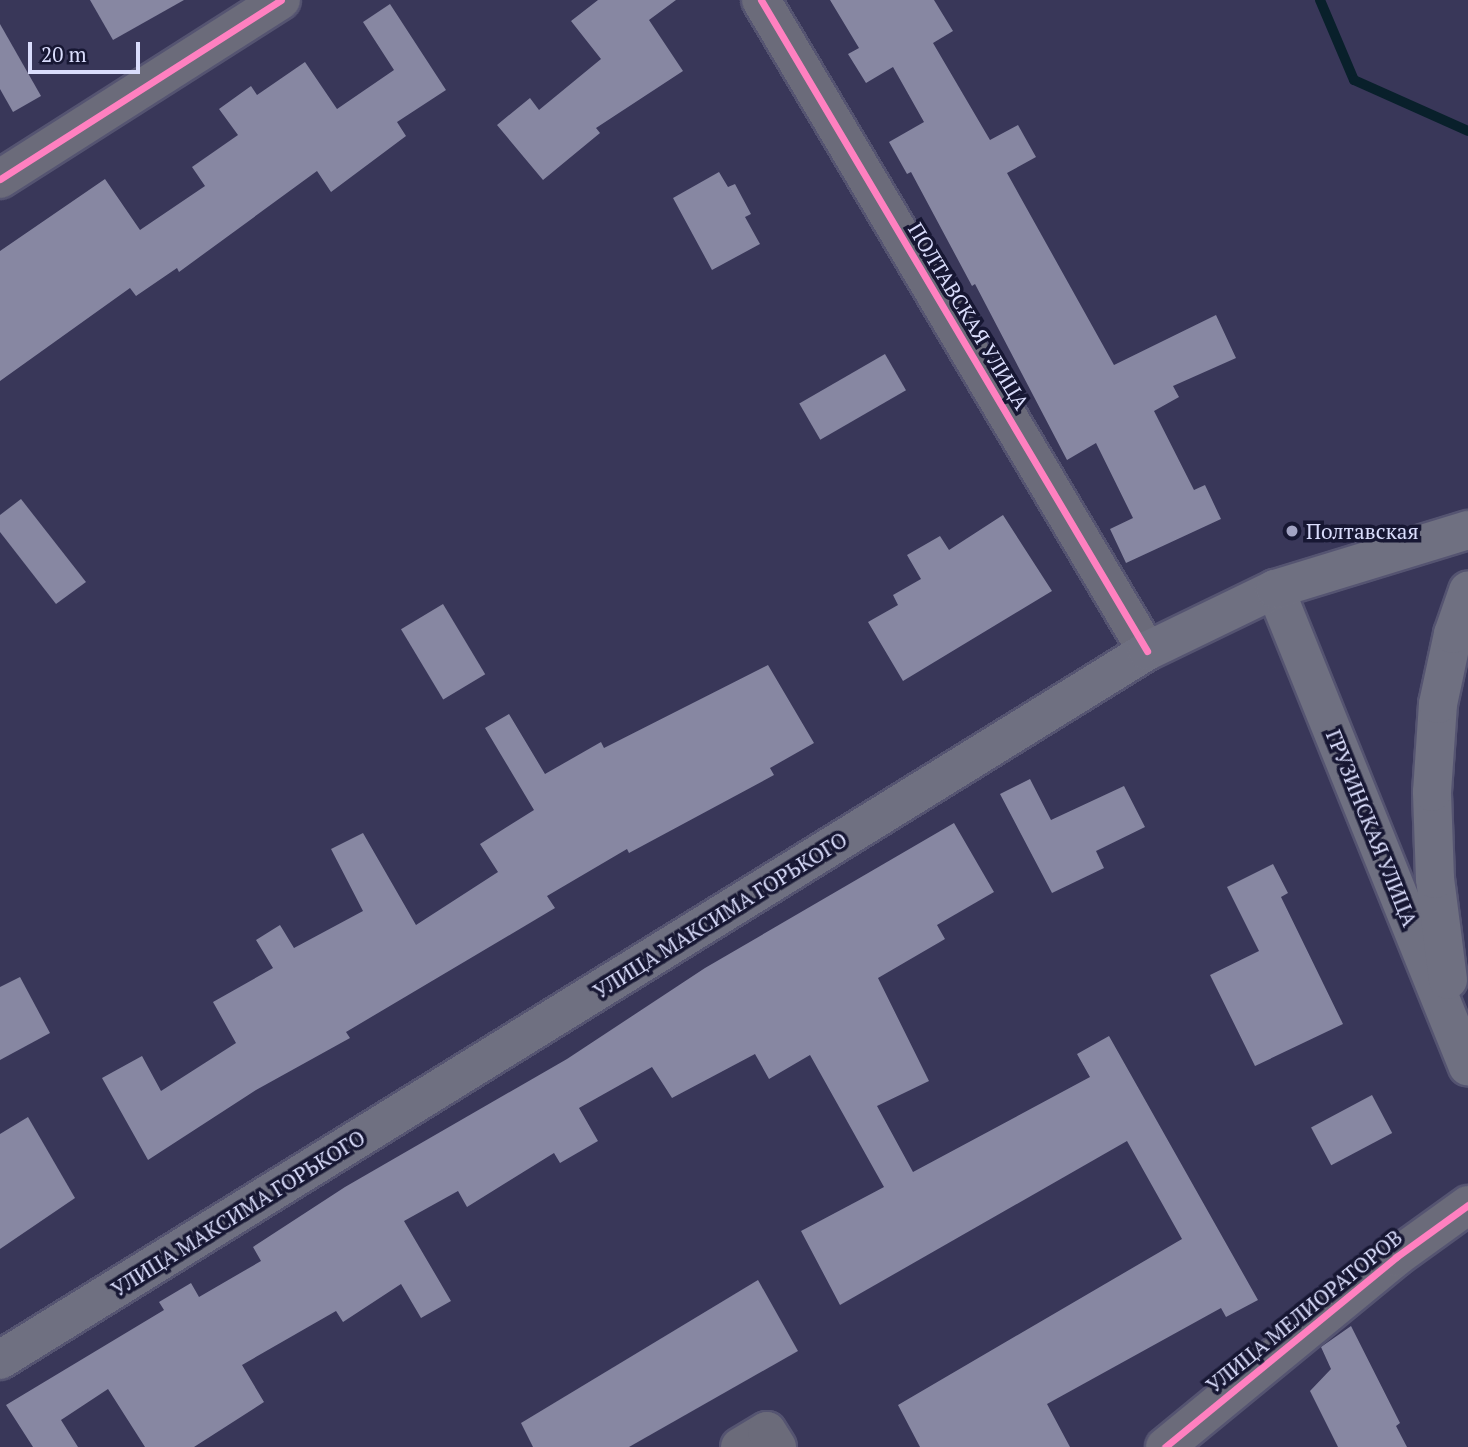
<!DOCTYPE html>
<html>
<head>
<meta charset="utf-8">
<style>
	body { margin:0 }
	#map { position:relative; width:1468px; height:1447px; overflow:hidden; background:#393759; font-family:"PT Serif",serif }
	div>[style] { position:absolute }
	.stream>* { height:10px; margin:-5px; padding:0 5px; transform-origin:5px; border-radius:5px; background:#09202b }
	.building>* { inset:0; background:#8787a2; transform-origin:0 0 }
	.roads { filter:drop-shadow(2px 0 #555471) drop-shadow(-2px 0 #555471) drop-shadow(0 2px #555471) drop-shadow(0 -2px #555471) }
	.minor>* { height:38px; margin:-19px; padding:0 19px; transform-origin:19px; border-radius:19px; background:#6b6b7a }
	.secondary>* { height:38px; margin:-19px; padding:0 19px; transform-origin:19px; border-radius:19px; background:#6f7081 }
	.cycleway>* { height:7px; margin:-3.5px; padding:0 3.5px; transform-origin:3.5px; border-radius:3.5px; background:#ff80c0 }
	.dots>* { width:19px; height:19px; translate:-50% -50%; box-sizing:border-box; border:4px solid #171733; border-radius:50% }
	span { translate:-50% -50%; white-space:nowrap; text-align:center; line-height:1.15; -webkit-text-stroke:7px #171733; paint-order:stroke }
	.street-label { font-size:21px; color:#daddfc }
	.poi-label { font-size:21px; color:#daddfc }
	.left { translate:0 -50%; text-align:left }
	.scale { position:absolute; left:28px; top:42px; width:112px; height:32px; box-sizing:border-box; border:4px solid #daddfc; border-top:0; padding-left:9px; font-size:21px; line-height:24px; white-space:nowrap; color:#daddfc; -webkit-text-stroke:5px #171733; paint-order:stroke }
</style>
</head>
<body>
<div id="map">
	<div class="stream">
		<div style="left:1320px;top:0;width:87px;rotate:67deg"></div>
		<div style="left:1354px;top:80px;width:125px;rotate:24.1deg"></div>
	</div>
	<div class="building">
		<div style="clip-path:polygon(90px 0,184px 0,113px 40px)"></div>
		<div style="clip-path:polygon(598px 0,676px 0,649px 20px,683px 71px,596px 128px,600px 133px,543px 180px,497px 125px,530px 98px,539px 110px,601px 59px,571px 21px)"></div>
		<div style="clip-path:polygon(830px 0,934px 0,953px 31px,933px 43px,990px 140px,1018px 125px,1036px 157px,1007px 173px,1114px 365px,1216px 315px,1236px 358px,1173px 386px,1179px 397px,1154px 411px,1194px 490px,1205px 485px,1221px 519px,1126px 563px,1110px 529px,1133px 518px,1096px 443px,1067px 460px,975px 284px,972px 286px,911px 172px,907px 174px,889px 142px,924px 122px,893px 67px,866px 83px,848px 54px,859px 48px)"></div>
		<div style="clip-path:polygon(390px 4px,446px 90px,397px 122px,406px 136px,331px 192px,317px 171px,179px 272px,177px 268px,136px 296px,130px 288px,0 381px,0 251px,105px 179px,140px 230px,205px 186px,192px 167px,238px 135px,219px 109px,251px 86px,257px 95px,305px 62px,337px 109px,394px 70px,363px 22px)"></div>
		<div style="clip-path:polygon(0 24px,41px 96px,13px 112px,0 89px)"></div>
		<div style="clip-path:polygon(719px 172px,728px 187px,735px 184px,751px 214px,745px 217px,760px 244px,712px 270px,673px 198px)"></div>
		<div style="left:885px;top:354px;width:42px;height:99px;rotate:60deg"></div>
		<div style="clip-path:polygon(21px 499px,86px 582px,56px 604px,0 532px,0 515px)"></div>
		<div style="clip-path:polygon(1003px 515px,1052px 591px,903px 681px,868px 622px,898px 605px,893px 595px,921px 579px,907px 555px,940px 536px,949px 550px)"></div>
		<div style="left:443px;top:604px;width:82px;height:49px;rotate:59deg"></div>
		<div style="clip-path:polygon(768px 665px,814px 743px,770px 768px,774px 775px,629px 853px,627px 849px,547px 896px,555px 908px,346px 1032px,350px 1038px,256px 1090px,148px 1160px,102px 1078px,142px 1056px,161px 1091px,236px 1043px,213px 1002px,273px 968px,256px 940px,280px 925px,294px 948px,363px 911px,331px 849px,363px 833px,416px 925px,498px 872px,480px 844px,534px 810px,485px 728px,509px 714px,545px 774px,601px 742px,604px 748px)"></div>
		<div style="clip-path:polygon(1030px 779px,1051px 820px,1124px 786px,1145px 827px,1096px 851px,1104px 868px,1052px 893px,1000px 794px)"></div>
		<div style="clip-path:polygon(954px 823px,994px 892px,937px 925px,945px 939px,878px 978px,929px 1081px,877px 1106px,913px 1172px,1090px 1077px,1077px 1054px,1109px 1036px,1258px 1300px,1226px 1317px,1221px 1308px,1047px 1404px,1070px 1447px,920px 1447px,898px 1405px,1182px 1239px,1127px 1141px,840px 1305px,801px 1231px,884px 1187px,810px 1055px,769px 1079px,755px 1054px,672px 1098px,652px 1067px,579px 1108px,598px 1141px,560px 1163px,554px 1153px,467px 1207px,458px 1191px,404px 1221px,451px 1301px,421px 1318px,401px 1284px,343px 1322px,336px 1311px,242px 1365px,264px 1402px,194px 1447px,145px 1447px,108px 1389px,61px 1420px,78px 1447px,33px 1447px,6px 1405px,164px 1310px,159px 1302px,191px 1283px,199px 1297px,261px 1261px,253px 1247px,345px 1187px,567px 1059px,705px 968px)"></div>
		<div style="clip-path:polygon(1273px 864px,1288px 893px,1281px 897px,1343px 1024px,1255px 1066px,1210px 975px,1259px 951px,1227px 887px)"></div>
		<div style="clip-path:polygon(20px 977px,50px 1033px,0 1060px,0 987px)"></div>
		<div style="left:1372px;top:1095px;width:43px;height:69px;rotate:62deg"></div>
		<div style="clip-path:polygon(28px 1117px,75px 1198px,0 1249px,0 1134px)"></div>
		<div style="clip-path:polygon(758px 1280px,798px 1351px,629px 1447px,533px 1447px,521px 1423px)"></div>
		<div style="clip-path:polygon(1351px 1326px,1400px 1423px,1396px 1426px,1407px 1447px,1338px 1447px,1310px 1391px,1331px 1369px,1321px 1347px)"></div>
	</div>
	<div class="roads">
		<div class="minor">
			<div style="left:761px;top:0;width:757px;rotate:59.33deg"></div>
			<div style="left:0;top:179px;width:333px;rotate:-32.5deg"></div>
			<div style="left:740px;top:1447px;width:31px;rotate:-31deg"></div>
			<div style="left:767px;top:1431px;width:19px;rotate:58deg"></div>
			<div style="left:1165px;top:1447px;width:299px;rotate:-39.4deg"></div>
			<div style="left:1396px;top:1257px;width:89px;rotate:-35.8deg"></div>
		</div>
		<div class="secondary">
			<div style="left:1275px;top:589px;width:515px;rotate:68.01deg"></div>
			<div style="left:1448px;top:980px;width:102px;rotate:-97.3deg"></div>
			<div style="left:1435px;top:879px;width:87px;rotate:-92deg"></div>
			<div style="left:1432px;top:792px;width:88px;rotate:-86.1deg"></div>
			<div style="left:1438px;top:704px;width:72px;rotate:-77.9deg"></div>
			<div style="left:1453px;top:634px;width:46px;rotate:-70.8deg"></div>
			<div style="left:0;top:1360px;width:1348px;rotate:-31.72deg"></div>
			<div style="left:1147px;top:651px;width:142px;rotate:-25.8deg"></div>
			<div style="left:1275px;top:589px;width:202px;rotate:-17deg"></div>
		</div>
	</div>
	<div class="cycleway">
		<div style="left:761px;top:0;width:757px;rotate:59.33deg"></div>
		<div style="left:0;top:179px;width:333px;rotate:-32.5deg"></div>
		<div style="left:1165px;top:1447px;width:299px;rotate:-39.4deg"></div>
		<div style="left:1396px;top:1257px;width:89px;rotate:-35.8deg"></div>
	</div>
	<div class="dots">
		<div style="left:1292px;top:531px;background:#a2a3c3"></div>
	</div>
	<div class="street-label">
		<span style="left:969px;top:316px;rotate:59deg">ПОЛТАВСКАЯ УЛИЦА</span>
		<span style="left:1372px;top:828px;rotate:68deg">ГРУЗИНСКАЯ УЛИЦА</span>
		<span style="left:720px;top:915px;rotate:-32deg">УЛИЦА МАКСИМА ГОРЬКОГО</span>
		<span style="left:238px;top:1213px;rotate:-32deg">УЛИЦА МАКСИМА ГОРЬКОГО</span>
		<span style="left:1304px;top:1311px;rotate:-39deg">УЛИЦА МЕЛИОРАТОРОВ</span>
	</div>
	<div class="poi-label">
		<span class="left" style="left:1306px;top:531px">Полтавская</span>
	</div>
	<div class="scale">20 m</div>
</div>
</body>
</html>
